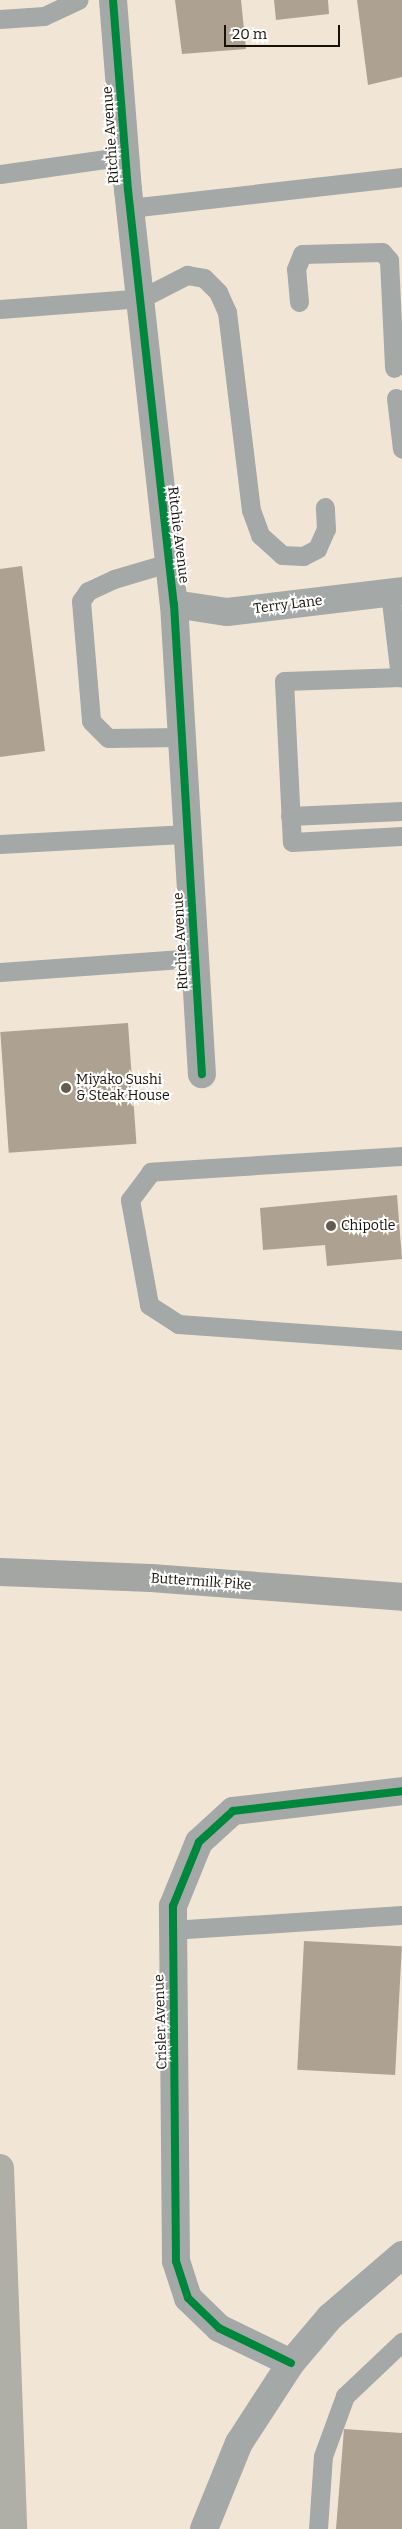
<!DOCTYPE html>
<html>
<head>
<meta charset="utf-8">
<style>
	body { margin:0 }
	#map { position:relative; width:402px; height:2529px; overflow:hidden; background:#f1e6d6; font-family:Bitter,serif }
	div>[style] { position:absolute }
	.building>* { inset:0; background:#ada291; transform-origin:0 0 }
	.service>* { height:19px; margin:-9.5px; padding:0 9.5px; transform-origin:9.5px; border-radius:9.5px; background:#a4a8a7 }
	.minor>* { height:28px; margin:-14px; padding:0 14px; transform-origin:14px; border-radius:14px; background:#a4a8a7 }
	.secondary>* { height:28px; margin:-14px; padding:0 14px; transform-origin:14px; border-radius:14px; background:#a3a6a3 }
	.motorway>* { height:28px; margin:-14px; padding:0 14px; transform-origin:14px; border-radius:14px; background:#b0afa7 }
	.cycleway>* { height:8px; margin:-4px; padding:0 4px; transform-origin:4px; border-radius:4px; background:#00873e }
	.dots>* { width:14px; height:14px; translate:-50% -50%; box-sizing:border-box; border:2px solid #fff; border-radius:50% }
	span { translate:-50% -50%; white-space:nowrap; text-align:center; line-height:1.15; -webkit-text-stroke:4px #fff; paint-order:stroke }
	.street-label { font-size:14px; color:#181107 }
	.poi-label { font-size:14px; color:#181107 }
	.left { translate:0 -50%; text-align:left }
	.scale { position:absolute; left:224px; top:25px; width:116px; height:22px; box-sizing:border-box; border:2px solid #181107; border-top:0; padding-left:6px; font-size:15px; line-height:18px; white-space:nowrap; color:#181107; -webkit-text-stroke:4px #fff; paint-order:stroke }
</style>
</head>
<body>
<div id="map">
	<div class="building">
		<div style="clip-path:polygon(175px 0,241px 0,246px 49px,182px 54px)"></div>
		<div style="clip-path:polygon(274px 0,328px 0,329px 14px,276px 20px)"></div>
		<div style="clip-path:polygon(357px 0,402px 0,402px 77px,368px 85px)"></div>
		<div style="clip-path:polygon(22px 566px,45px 751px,0 757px,0 569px)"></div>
		<div style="left:128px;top:1023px;width:121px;height:128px;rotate:86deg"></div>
		<div style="clip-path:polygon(397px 1195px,402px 1259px,327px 1266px,325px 1245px,263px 1250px,260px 1208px)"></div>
		<div style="left:304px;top:1941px;width:98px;height:129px;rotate:3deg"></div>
		<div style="clip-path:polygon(344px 2429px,402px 2433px,402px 2529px,336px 2529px)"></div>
	</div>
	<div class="service">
		<div style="left:0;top:19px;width:44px;rotate:-3.9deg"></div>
		<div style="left:44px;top:16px;width:38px;rotate:-25deg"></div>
		<div style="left:0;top:174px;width:127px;rotate:-8.1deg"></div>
		<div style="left:130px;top:208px;width:274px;rotate:-6.5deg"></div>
		<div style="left:299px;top:302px;width:33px;rotate:-95deg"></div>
		<div style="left:296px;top:269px;width:16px;rotate:-68deg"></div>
		<div style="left:302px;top:254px;width:80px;rotate:-1.4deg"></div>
		<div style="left:382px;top:252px;width:11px;rotate:49deg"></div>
		<div style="left:389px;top:260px;width:108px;rotate:87.3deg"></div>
		<div style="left:0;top:309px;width:142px;rotate:-4.4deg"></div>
		<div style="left:142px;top:298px;width:51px;rotate:-27.1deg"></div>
		<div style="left:187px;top:275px;width:17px;rotate:10deg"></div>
		<div style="left:204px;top:278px;width:20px;rotate:45deg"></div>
		<div style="left:218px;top:292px;width:22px;rotate:66deg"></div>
		<div style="left:227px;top:312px;width:199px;rotate:83.1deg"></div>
		<div style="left:251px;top:510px;width:27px;rotate:70deg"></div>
		<div style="left:260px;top:535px;width:30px;rotate:42deg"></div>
		<div style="left:282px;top:555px;width:21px;rotate:3deg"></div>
		<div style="left:303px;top:556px;width:16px;rotate:-27deg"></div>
		<div style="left:317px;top:549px;width:22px;rotate:-66deg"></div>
		<div style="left:326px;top:529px;width:22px;rotate:-93deg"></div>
		<div style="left:396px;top:398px;width:51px;rotate:83.3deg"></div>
		<div style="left:168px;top:563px;width:56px;rotate:163.5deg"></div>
		<div style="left:114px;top:579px;width:29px;rotate:155deg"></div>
		<div style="left:88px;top:591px;width:12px;rotate:125deg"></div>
		<div style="left:81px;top:601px;width:120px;rotate:85.2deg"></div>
		<div style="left:91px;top:721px;width:24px;rotate:45deg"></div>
		<div style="left:108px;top:738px;width:74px;rotate:-0.8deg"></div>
		<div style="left:390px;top:593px;width:85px;rotate:83.2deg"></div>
		<div style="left:402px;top:677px;width:118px;rotate:178.1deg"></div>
		<div style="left:284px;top:681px;width:161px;rotate:87.2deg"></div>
		<div style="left:292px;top:842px;width:110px;rotate:-3.1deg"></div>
		<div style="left:290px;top:816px;width:112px;rotate:-2.6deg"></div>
		<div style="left:0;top:844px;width:187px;rotate:-3.1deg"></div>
		<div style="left:0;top:972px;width:196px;rotate:-4.1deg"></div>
		<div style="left:402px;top:1156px;width:252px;rotate:176.4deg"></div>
		<div style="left:151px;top:1172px;width:35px;rotate:127deg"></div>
		<div style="left:130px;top:1200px;width:107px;rotate:79.7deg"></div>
		<div style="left:149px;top:1305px;width:35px;rotate:33deg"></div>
		<div style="left:178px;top:1324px;width:225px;rotate:4.1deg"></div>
		<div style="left:171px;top:1930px;width:231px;rotate:-3.7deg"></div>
		<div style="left:318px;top:2529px;width:73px;rotate:-86.1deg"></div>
		<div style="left:323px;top:2456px;width:64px;rotate:-69.9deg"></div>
		<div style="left:345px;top:2396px;width:79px;rotate:-43.5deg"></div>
	</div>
	<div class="minor">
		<div style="left:113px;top:0;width:191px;rotate:85.5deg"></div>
		<div style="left:128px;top:190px;width:417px;rotate:83.7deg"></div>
		<div style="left:174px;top:604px;width:471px;rotate:86.6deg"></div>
		<div style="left:174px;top:604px;width:54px;rotate:8.6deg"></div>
		<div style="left:227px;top:612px;width:176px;rotate:-6.8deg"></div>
		<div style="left:291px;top:2363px;width:80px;rotate:-154.1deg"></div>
		<div style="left:219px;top:2328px;width:43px;rotate:-135.9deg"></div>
		<div style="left:188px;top:2298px;width:39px;rotate:-108deg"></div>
		<div style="left:176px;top:2261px;width:355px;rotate:-90.5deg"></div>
		<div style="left:173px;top:1906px;width:69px;rotate:-67.9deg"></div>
		<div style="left:199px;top:1842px;width:46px;rotate:-42.4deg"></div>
		<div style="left:233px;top:1811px;width:170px;rotate:-6.7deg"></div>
		<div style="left:204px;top:2529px;width:93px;rotate:-67.9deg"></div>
		<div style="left:239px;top:2443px;width:95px;rotate:-57deg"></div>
		<div style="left:291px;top:2363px;width:60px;rotate:-49.7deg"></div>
		<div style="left:330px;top:2317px;width:95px;rotate:-40.7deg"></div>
	</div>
	<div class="secondary">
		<div style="left:0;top:1572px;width:151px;rotate:2.3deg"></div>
		<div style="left:151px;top:1578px;width:252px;rotate:4.3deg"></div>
	</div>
	<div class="motorway">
		<div style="left:0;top:2168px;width:361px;rotate:87.9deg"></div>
	</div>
	<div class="cycleway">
		<div style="left:113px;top:0;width:191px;rotate:85.5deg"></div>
		<div style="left:128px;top:190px;width:417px;rotate:83.7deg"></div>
		<div style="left:174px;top:604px;width:471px;rotate:86.6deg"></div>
		<div style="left:291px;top:2363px;width:80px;rotate:-154.1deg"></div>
		<div style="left:219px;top:2328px;width:43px;rotate:-135.9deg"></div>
		<div style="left:188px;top:2298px;width:39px;rotate:-108deg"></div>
		<div style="left:176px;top:2261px;width:355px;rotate:-90.5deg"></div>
		<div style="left:173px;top:1906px;width:69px;rotate:-67.9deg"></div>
		<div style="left:199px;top:1842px;width:46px;rotate:-42.4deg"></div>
		<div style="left:233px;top:1811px;width:170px;rotate:-6.7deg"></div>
	</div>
	<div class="dots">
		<div style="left:66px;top:1088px;background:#645c4f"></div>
		<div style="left:331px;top:1226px;background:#645c4f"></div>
	</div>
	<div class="street-label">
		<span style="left:111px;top:135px;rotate:-94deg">Ritchie Avenue</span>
		<span style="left:178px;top:535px;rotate:83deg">Ritchie Avenue</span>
		<span style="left:288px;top:605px;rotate:-7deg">Terry Lane</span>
		<span style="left:181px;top:941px;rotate:-93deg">Ritchie Avenue</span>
		<span style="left:201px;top:1582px;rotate:4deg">Buttermilk Pike</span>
		<span style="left:161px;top:2022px;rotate:-92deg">Crisler Avenue</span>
	</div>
	<div class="poi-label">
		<span class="left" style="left:76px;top:1088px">Miyako Sushi<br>&amp; Steak House</span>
		<span class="left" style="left:341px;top:1226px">Chipotle</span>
	</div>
	<div class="scale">20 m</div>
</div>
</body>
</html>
